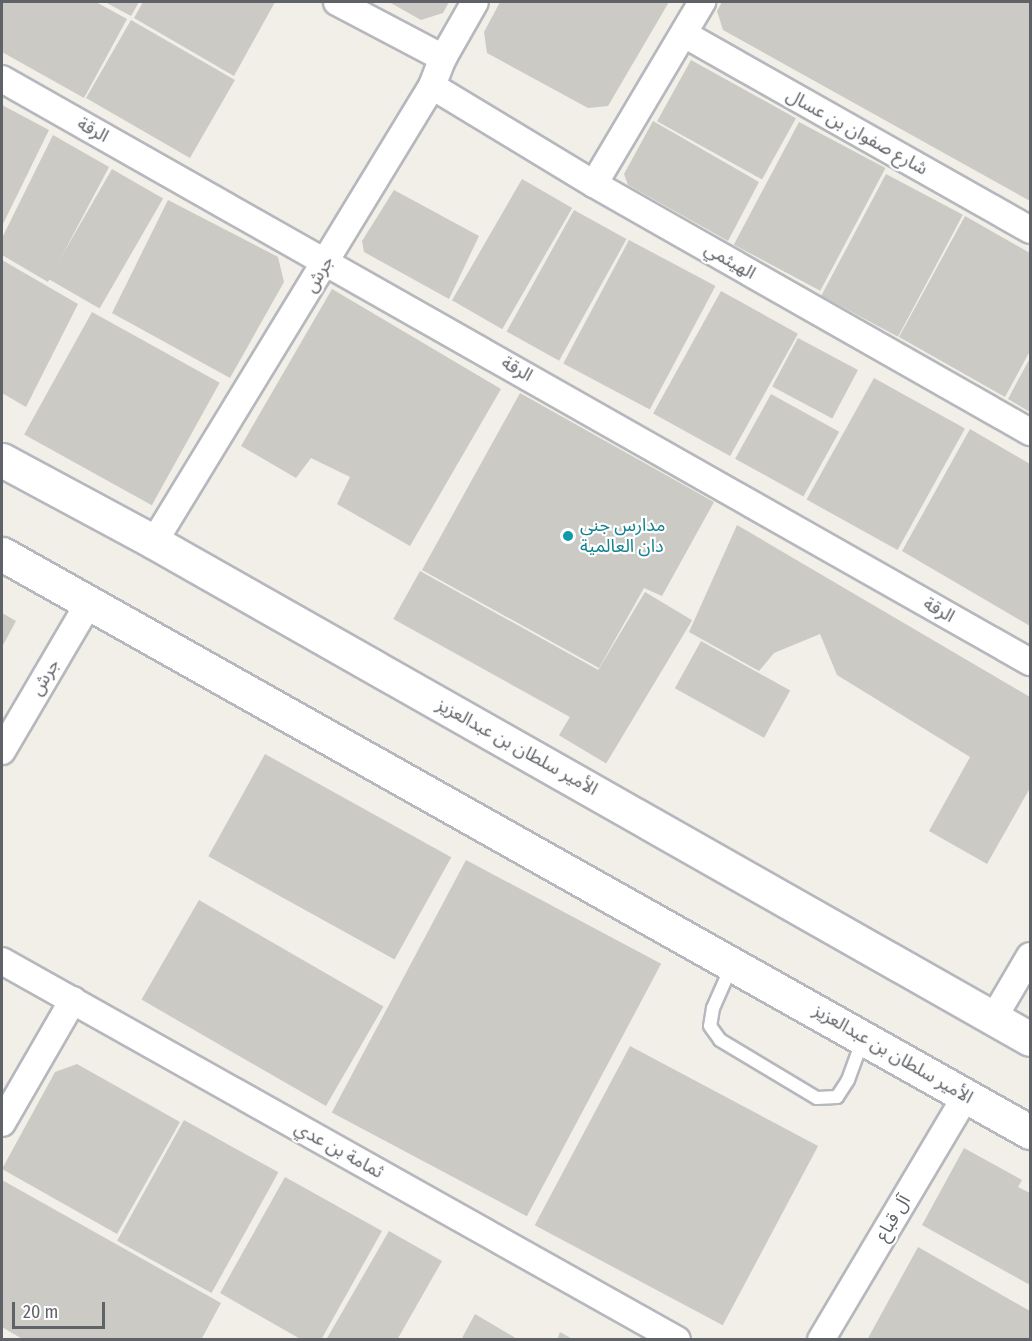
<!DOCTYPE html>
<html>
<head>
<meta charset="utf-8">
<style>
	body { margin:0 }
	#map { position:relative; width:1032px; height:1341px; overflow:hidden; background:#f1efe8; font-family:"Fira Sans Condensed","Noto Sans Arabic",sans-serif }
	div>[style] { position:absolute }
	.building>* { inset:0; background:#cccac5; transform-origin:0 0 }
	.roads { filter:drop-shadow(2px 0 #b5b8bc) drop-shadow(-2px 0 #b5b8bc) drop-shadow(0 2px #b5b8bc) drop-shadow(0 -2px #b5b8bc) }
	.lane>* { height:12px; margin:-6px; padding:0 6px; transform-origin:6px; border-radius:6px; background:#fff }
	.street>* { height:26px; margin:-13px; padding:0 13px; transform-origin:13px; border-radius:13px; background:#fff }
	.secondary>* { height:33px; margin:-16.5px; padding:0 16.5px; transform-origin:16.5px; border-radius:16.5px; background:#fff }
	.dots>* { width:16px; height:16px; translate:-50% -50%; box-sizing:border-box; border:3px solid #fff; border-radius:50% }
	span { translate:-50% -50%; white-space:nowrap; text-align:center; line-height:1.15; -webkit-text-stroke:4.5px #fff; paint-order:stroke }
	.street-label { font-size:18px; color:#5f6368 }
	.culture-label { font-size:18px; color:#0d838f }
	.left { translate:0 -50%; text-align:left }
	.frame { position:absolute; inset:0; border:3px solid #5f6368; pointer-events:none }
	.scale { position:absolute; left:12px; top:1302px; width:93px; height:27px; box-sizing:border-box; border:3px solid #5f6368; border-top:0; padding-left:8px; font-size:18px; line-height:21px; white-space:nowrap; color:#5f6368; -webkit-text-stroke:4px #fff; paint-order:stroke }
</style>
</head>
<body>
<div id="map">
	<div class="building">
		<div style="clip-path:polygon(2px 2px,96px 2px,127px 19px,84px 98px,2px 52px)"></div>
		<div style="clip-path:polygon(105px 2px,139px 2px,131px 16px)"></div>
		<div style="clip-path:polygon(143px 2px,275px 2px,234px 76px,134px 18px)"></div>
		<div style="clip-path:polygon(389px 2px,449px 2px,443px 13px,421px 20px)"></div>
		<div style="clip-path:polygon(500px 2px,669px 2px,608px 106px,588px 108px,487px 53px,484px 32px)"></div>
		<div style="clip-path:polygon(722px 2px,1030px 2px,1030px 201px,723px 30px,717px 11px)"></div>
		<div style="left:131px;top:20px;width:120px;height:90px;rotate:30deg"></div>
		<div style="left:691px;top:60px;width:120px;height:70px;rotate:29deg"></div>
		<div style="clip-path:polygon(2px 105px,49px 130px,2px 226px)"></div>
		<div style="clip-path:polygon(653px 121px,759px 182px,728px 241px,628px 185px,624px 174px)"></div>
		<div style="left:799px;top:122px;width:98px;height:139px;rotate:28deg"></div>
		<div style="clip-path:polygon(53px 135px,109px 167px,48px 282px,2px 255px,2px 238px)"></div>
		<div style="left:112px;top:169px;width:59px;height:127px;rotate:30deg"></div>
		<div style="left:886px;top:174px;width:87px;height:138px;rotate:28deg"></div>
		<div style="left:522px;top:179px;width:58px;height:140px;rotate:30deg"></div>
		<div style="clip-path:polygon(394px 190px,479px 236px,449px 299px,364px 252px,362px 241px)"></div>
		<div style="clip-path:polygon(168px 200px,278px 257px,284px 282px,230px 378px,112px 313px)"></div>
		<div style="left:574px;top:210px;width:60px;height:139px;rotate:29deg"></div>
		<div style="clip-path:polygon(965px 216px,1030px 253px,1030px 351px,1005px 397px,899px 337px)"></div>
		<div style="left:629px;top:240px;width:98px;height:140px;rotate:28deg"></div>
		<div style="clip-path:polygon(2px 260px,78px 304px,26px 407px,2px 393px)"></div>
		<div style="clip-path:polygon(332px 289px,501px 389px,410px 546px,337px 504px,350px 477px,311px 458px,296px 478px,241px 446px)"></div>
		<div style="left:721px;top:291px;width:88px;height:140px;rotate:29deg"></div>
		<div style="left:92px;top:312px;width:146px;height:140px;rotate:29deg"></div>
		<div style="left:798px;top:338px;width:68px;height:55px;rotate:28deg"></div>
		<div style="clip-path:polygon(1030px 358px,1030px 412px,1008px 399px)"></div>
		<div style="left:874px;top:378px;width:104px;height:139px;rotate:29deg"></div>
		<div style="clip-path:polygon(520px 393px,714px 502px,662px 596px,644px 588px,599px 668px,422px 570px)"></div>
		<div style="left:771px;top:394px;width:78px;height:74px;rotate:29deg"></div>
		<div style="clip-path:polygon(970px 429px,1030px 464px,1030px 626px,902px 551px)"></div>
		<div style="clip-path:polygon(737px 525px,1030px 697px,1030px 788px,987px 864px,929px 831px,970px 757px,837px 675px,820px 634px,774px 653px,759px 671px,689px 632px)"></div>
		<div style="left:420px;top:571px;width:205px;height:55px;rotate:29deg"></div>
		<div style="left:645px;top:592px;width:55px;height:167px;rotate:31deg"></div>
		<div style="clip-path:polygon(2px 613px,16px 621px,2px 647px)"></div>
		<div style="left:701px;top:641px;width:102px;height:54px;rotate:29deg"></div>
		<div style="left:265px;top:754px;width:213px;height:117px;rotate:29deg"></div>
		<div style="left:466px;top:860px;width:221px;height:286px;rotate:28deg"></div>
		<div style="left:199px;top:900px;width:213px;height:115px;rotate:30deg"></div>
		<div style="left:630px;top:1046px;width:213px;height:203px;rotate:28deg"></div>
		<div style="clip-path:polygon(77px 1064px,180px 1122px,117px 1234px,2px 1169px,55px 1072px)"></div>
		<div style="left:184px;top:1120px;width:108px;height:138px;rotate:29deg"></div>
		<div style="clip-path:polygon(964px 1148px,1022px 1180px,1018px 1187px,1030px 1193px,1030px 1285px,922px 1225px)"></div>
		<div style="clip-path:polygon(285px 1177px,382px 1231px,321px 1340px,302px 1340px,220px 1293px)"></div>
		<div style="clip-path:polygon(2px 1180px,221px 1303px,201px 1340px,24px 1340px,2px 1327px)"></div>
		<div style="clip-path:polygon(389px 1231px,442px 1261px,397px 1340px,326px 1340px)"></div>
		<div style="clip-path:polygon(918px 1247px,1030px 1311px,1030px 1340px,867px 1340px)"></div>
		<div style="clip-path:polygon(475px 1314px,519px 1340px,461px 1340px)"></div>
		<div style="clip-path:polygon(560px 1332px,574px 1340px,557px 1340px)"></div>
	</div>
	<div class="roads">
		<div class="lane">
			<div style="left:732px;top:965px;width:47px;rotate:113.8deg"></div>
			<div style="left:713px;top:1008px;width:18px;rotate:99deg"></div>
			<div style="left:710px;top:1026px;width:17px;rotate:54deg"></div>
			<div style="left:720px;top:1040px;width:113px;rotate:30.9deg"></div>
			<div style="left:817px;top:1098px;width:20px;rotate:-3deg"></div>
			<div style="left:837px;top:1097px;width:20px;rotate:-57deg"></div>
			<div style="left:848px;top:1080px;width:44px;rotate:-69.9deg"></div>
		</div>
		<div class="street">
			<div style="left:337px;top:2px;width:120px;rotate:27.8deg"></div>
			<div style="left:684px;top:34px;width:398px;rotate:29.5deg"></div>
			<div style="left:2px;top:79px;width:1182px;rotate:29.56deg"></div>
			<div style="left:432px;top:86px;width:189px;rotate:31.2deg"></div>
			<div style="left:594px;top:184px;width:502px;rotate:29.63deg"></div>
			<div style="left:594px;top:184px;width:212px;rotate:-59.3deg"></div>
			<div style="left:154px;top:542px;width:534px;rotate:-58.63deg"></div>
			<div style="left:432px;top:86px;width:30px;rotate:-69deg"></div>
			<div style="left:443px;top:58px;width:64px;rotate:-60.3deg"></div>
			<div style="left:2px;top:751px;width:172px;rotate:-59.6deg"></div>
			<div style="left:2px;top:961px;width:774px;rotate:29.31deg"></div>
			<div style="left:993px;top:1019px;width:73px;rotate:-59.6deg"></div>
			<div style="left:2px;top:1123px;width:142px;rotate:-60deg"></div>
			<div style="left:821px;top:1340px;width:284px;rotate:-59.3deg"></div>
		</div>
		<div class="secondary">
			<div style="left:2px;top:460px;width:173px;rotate:28.3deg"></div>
			<div style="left:154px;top:542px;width:1007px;rotate:29.57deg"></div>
			<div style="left:2px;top:554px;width:1179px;rotate:29.35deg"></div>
		</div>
	</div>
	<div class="dots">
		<div style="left:568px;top:536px;background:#0f9aa8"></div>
	</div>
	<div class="street-label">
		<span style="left:93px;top:130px;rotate:29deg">الرقة</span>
		<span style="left:857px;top:132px;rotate:29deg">شارع صفوان بن عسال</span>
		<span style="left:730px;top:261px;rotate:30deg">الهيثمي</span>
		<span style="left:319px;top:274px;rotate:-59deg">جرش</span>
		<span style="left:517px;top:369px;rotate:30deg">الرقة</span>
		<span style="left:939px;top:610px;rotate:30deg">الرقة</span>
		<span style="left:45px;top:677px;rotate:-59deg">جرش</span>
		<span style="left:517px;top:747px;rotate:29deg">الأمير سلطان بن عبدالعزيز</span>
		<span style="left:893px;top:1054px;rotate:30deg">الأمير سلطان بن عبدالعزيز</span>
		<span style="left:339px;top:1150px;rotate:29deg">ثمامة بن عدي</span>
		<span style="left:893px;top:1218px;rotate:-59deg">آل قباع</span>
	</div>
	<div class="culture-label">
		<span class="left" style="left:580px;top:536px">مدارس جنى<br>دان العالمية</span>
	</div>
	<div class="frame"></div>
	<div class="scale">20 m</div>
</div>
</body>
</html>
